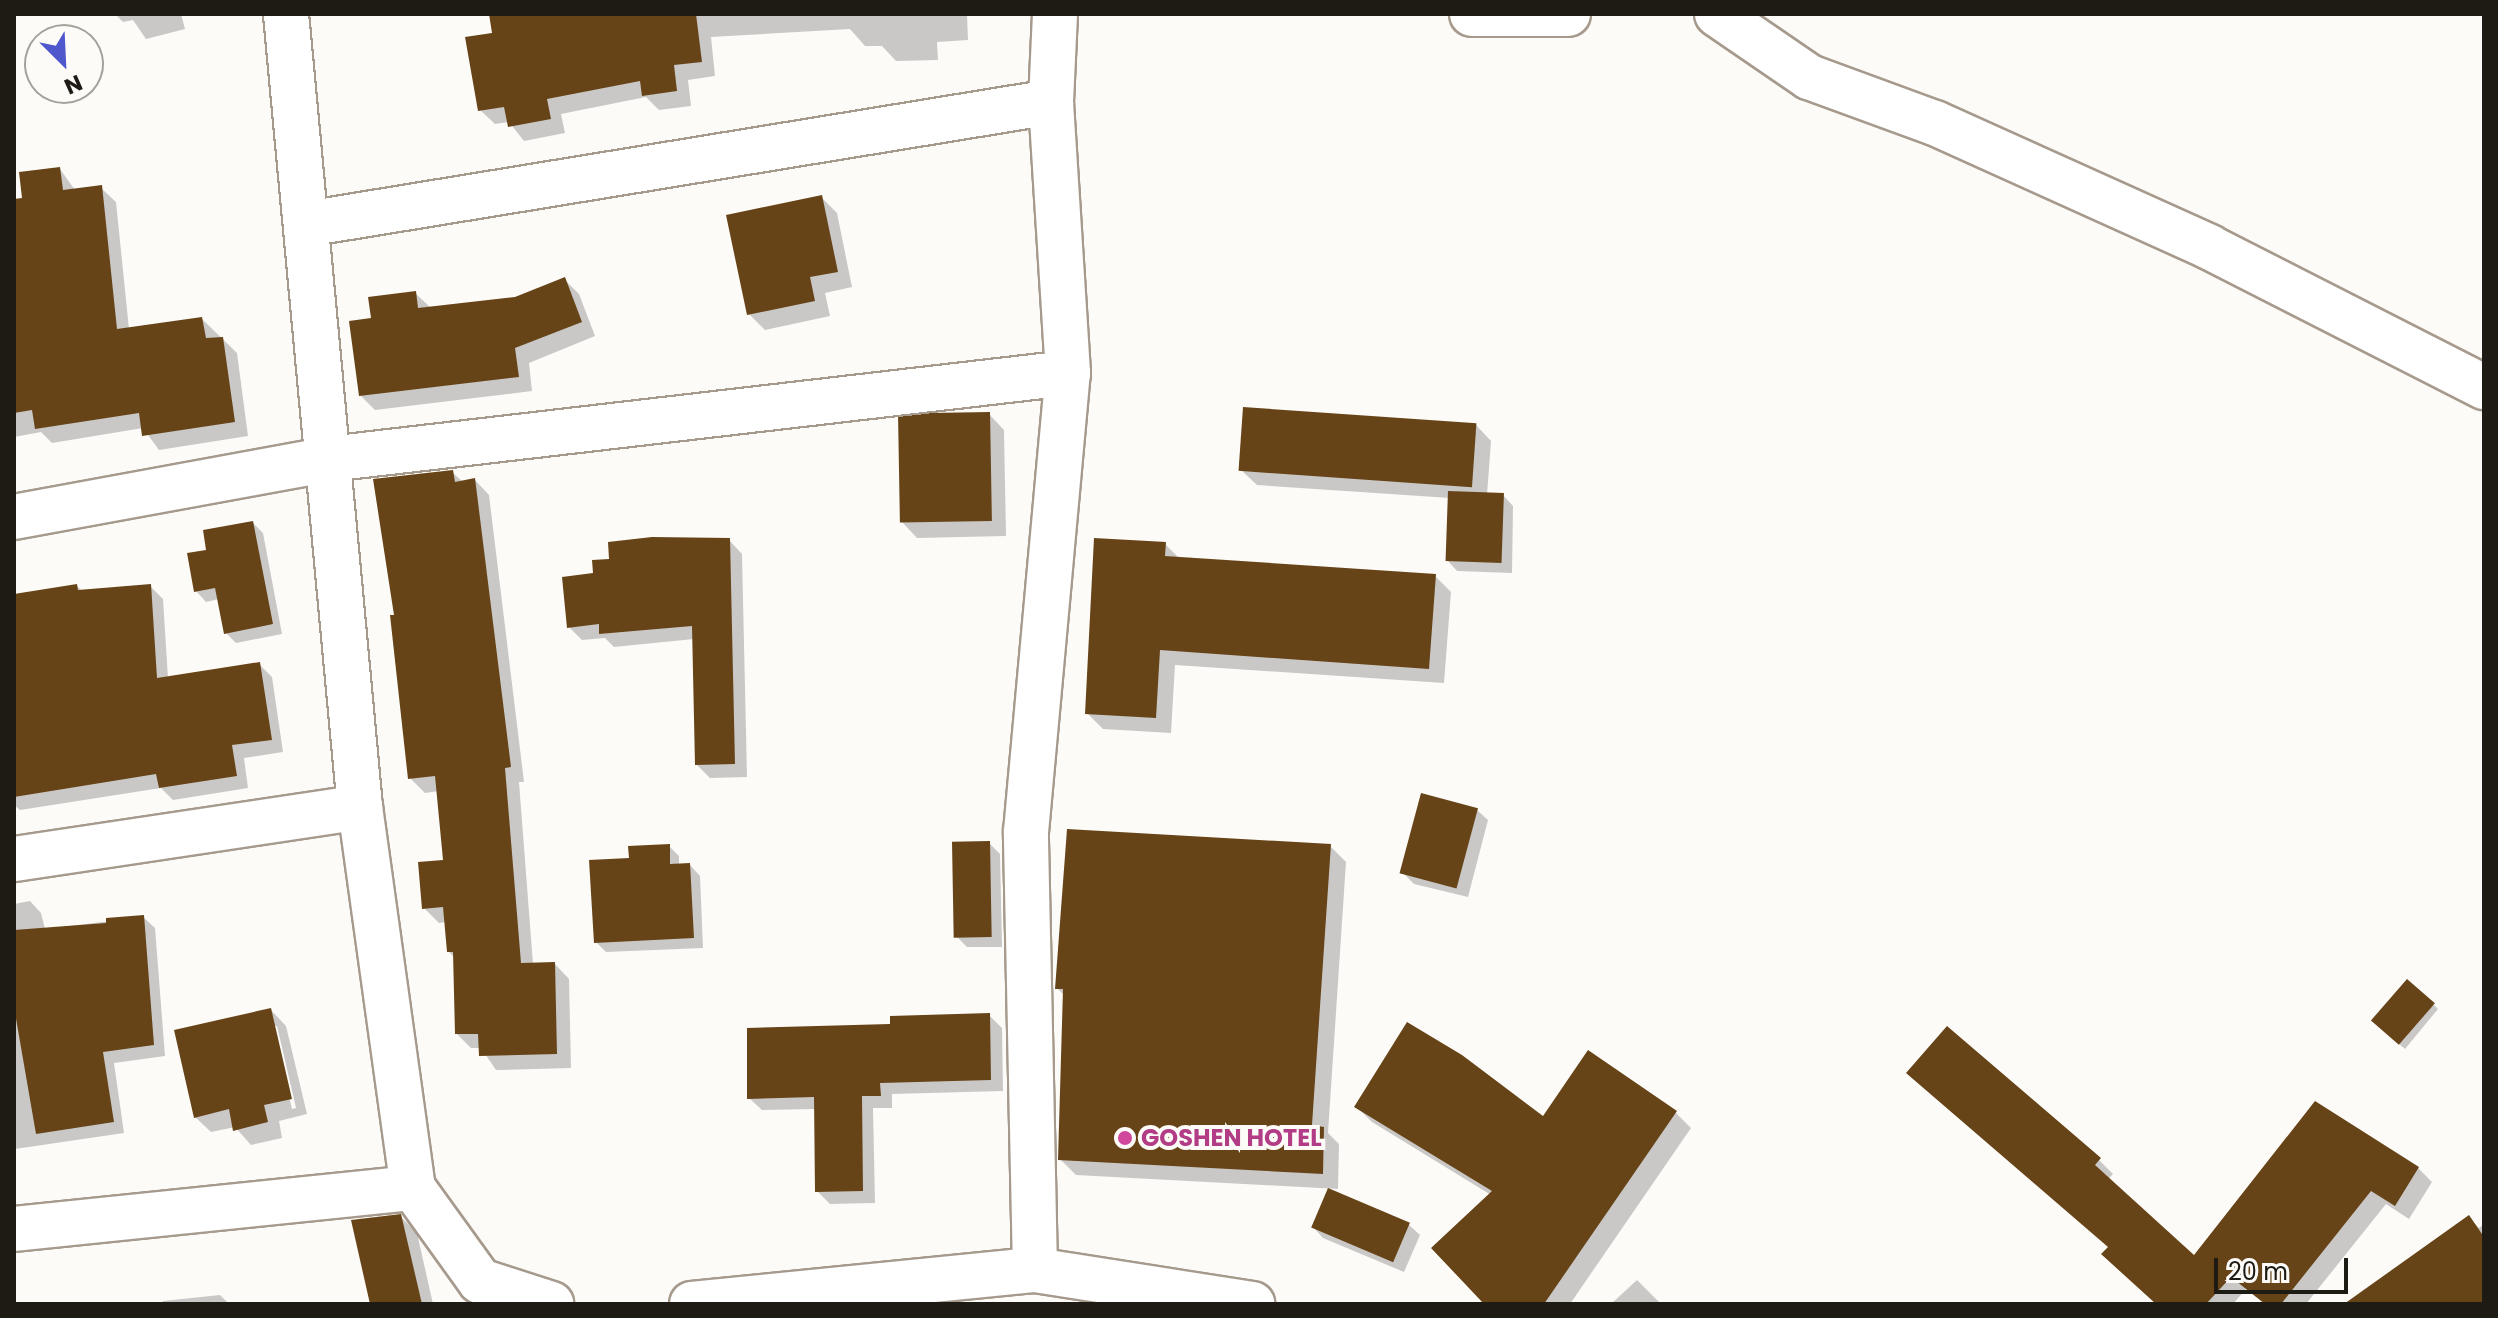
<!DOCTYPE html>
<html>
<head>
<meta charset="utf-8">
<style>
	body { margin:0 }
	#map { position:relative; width:2498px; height:1318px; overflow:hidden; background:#fdfbf8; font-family:Poppins,sans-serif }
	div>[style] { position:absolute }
	.shadow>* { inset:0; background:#0003 }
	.building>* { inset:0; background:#664418; transform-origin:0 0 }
	.roads { filter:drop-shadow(2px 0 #a69a8d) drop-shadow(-2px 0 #a69a8d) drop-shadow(0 2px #a69a8d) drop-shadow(0 -2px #a69a8d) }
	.minor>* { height:44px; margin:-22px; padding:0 22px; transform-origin:22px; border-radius:22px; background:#fff }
	.dots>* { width:22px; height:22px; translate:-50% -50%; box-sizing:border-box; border:4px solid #fdfbf8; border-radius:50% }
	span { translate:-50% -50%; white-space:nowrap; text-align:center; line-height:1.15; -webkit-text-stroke:8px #fdfbf8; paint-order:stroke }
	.hotel-label { font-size:24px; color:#b23c85; font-weight:700 }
	.left { translate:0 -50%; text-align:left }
	.frame { position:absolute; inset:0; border:16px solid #1e1a14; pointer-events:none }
	.north { position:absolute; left:24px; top:24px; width:80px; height:80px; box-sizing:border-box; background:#fdfbf8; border:2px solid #a4a19d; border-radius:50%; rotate:156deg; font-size:22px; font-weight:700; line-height:32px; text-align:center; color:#1e1a14 }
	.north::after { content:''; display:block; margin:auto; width:28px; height:36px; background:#4f57cd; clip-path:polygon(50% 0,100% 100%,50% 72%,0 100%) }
	.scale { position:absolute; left:2214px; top:1258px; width:134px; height:36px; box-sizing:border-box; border:4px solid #1e1a14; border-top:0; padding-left:10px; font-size:24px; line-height:28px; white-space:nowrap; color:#1e1a14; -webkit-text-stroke:6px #fdfbf8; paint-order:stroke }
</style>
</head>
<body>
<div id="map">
	<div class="shadow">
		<div style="clip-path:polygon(115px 14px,181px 14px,185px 29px,146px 39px,133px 20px,123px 22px)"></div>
		<div style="clip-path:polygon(491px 14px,967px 14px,968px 40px,937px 42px,938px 60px,896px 61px,882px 46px,865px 46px,850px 29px,711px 37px,715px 76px,688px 80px,691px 106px,659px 110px,646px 97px,561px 114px,565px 133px,524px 141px,509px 122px,495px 124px,480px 110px,495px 34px)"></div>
		<div style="clip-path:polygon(60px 169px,75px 190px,101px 188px,116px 202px,129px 329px,202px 319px,237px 353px,248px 436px,159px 450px,143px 428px,52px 443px,41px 432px,14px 437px,14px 201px,24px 200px)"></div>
		<div style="clip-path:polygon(821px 197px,837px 213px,852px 287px,825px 293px,830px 316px,765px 330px,749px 314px)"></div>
		<div style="clip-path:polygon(564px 279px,579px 294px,595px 336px,529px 363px,532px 391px,375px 410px,360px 395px,374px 320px,415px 293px,430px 307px,516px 299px)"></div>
		<div style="clip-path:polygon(989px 414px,1004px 430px,1006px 536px,917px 538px,902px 522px)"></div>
		<div style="clip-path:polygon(1476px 425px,1491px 441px,1487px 495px,1503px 495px,1513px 506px,1512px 573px,1457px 571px,1447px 560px,1450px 498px,1257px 485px,1241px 470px)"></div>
		<div style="clip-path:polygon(452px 472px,463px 482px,475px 480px,489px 495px,524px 782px,519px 782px,533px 964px,555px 964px,569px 979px,571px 1068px,496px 1070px,481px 1048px,471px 1048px,457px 1034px,455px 958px,449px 952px,446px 922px,439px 923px,424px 908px,445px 862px,439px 791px,425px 793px,410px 778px,397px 617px)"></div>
		<div style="clip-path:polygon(253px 523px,263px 533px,282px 634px,236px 643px,226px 633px,219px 599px,206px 602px,196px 591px,209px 551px)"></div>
		<div style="clip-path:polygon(729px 540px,742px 554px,747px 777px,710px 778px,697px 765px,694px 639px,614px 647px,605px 638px,582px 640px,569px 627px,595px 575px)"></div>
		<div style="clip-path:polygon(1165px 544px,1180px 559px,1435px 576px,1451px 592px,1444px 683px,1175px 665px,1171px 733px,1103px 729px,1087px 713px)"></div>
		<div style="clip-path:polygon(77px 586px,83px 592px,151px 587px,163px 599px,168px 678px,259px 664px,272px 677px,283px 752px,244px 758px,248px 788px,173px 800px,161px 788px,20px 810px,14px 805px,14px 596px)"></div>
		<div style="clip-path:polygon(1477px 810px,1488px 820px,1468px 897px,1414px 884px,1403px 873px)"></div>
		<div style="clip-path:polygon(989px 843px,1000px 854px,1002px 947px,967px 947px,956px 936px)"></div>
		<div style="clip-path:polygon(669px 846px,679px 856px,679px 866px,690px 865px,700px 876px,703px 948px,606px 952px,596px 942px,631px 860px)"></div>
		<div style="clip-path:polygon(1330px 846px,1346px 862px,1328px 1133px,1339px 1144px,1338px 1189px,1076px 1175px,1060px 1159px,1064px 995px,1057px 988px)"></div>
		<div style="clip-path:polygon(30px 901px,41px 913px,45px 929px,143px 917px,155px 928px,165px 1056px,114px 1063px,124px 1133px,15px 1149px,14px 1169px,14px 904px)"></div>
		<div style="clip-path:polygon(2434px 1005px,2438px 1009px,2405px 1049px,2378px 1026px)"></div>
		<div style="clip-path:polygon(evenodd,271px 1010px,286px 1026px,307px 1114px,279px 1121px,282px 1138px,251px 1145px,235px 1127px,211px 1132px,195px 1117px,271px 1010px,273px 1026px,277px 1026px,296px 1108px,292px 1109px,273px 1026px)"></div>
		<div style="clip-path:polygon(989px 1015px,1002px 1028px,1003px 1091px,892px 1094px,892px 1108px,873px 1108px,875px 1203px,830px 1204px,817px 1191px,816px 1109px,762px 1110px,749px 1098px,892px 1026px)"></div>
		<div style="clip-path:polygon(1923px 1087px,2099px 1160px,2113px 1174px,2108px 1179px,2194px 1258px,2418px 1168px,2432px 1182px,2409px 1219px,2386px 1204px,2306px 1304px,2265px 1304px,2246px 1289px,2233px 1304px,2157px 1304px,2110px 1248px)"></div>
		<div style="clip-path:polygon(1357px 1107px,1543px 1119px,1676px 1113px,1691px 1128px,1570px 1304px,1487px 1304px,1491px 1195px,1372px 1122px)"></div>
		<div style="clip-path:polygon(401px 1217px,417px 1233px,433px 1304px,372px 1304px)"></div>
		<div style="clip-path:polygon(2469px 1218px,2479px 1228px,2484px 1224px,2484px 1304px,2347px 1304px)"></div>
		<div style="clip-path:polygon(1409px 1225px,1420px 1235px,1404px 1272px,1323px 1238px,1313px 1227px)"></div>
		<div style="clip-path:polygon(1637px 1280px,1661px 1304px,1611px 1304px)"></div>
		<div style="clip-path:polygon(220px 1295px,229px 1304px,163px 1304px,163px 1301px)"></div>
	</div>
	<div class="building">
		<div style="clip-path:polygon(489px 14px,696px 14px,702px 62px,674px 65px,677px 91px,642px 96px,640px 81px,547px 99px,551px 119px,508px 127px,504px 107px,478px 111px,465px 37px,492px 33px)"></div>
		<div style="clip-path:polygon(60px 167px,63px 190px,102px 185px,117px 329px,202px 317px,206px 338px,223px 337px,235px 422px,142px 436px,139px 413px,35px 429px,32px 410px,14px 413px,14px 199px,22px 198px,19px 172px)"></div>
		<div style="clip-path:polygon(822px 195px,838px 272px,810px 277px,815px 301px,747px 315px,726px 215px)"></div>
		<div style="clip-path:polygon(565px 277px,582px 322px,515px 348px,519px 377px,359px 396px,349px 321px,371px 318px,368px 297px,416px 291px,418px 308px,515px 297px)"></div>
		<div style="left:1243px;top:407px;width:234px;height:64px;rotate:4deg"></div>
		<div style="left:990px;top:412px;width:109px;height:92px;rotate:89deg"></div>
		<div style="clip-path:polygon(453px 470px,455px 482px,475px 478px,511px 767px,505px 768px,521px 963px,555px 962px,557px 1054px,479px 1056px,478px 1034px,455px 1034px,453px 952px,447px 952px,443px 907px,422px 909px,418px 862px,443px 860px,435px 776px,408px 779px,390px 615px,394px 615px,373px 479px)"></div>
		<div style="left:1448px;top:491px;width:56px;height:70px;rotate:2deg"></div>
		<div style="clip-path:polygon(253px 521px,273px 624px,224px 634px,215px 588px,194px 592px,187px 553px,206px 550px,203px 530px)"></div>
		<div style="clip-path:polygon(652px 537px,730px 538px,735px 764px,695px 765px,692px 626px,599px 634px,599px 624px,567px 628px,562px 577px,593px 573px,592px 560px,609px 559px,608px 542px)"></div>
		<div style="clip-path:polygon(1094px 538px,1166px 542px,1165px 556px,1436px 574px,1429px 669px,1160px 650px,1156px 718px,1085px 714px)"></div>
		<div style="clip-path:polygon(77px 584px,78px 590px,151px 584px,157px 678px,260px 662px,272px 740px,232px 745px,237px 776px,159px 788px,156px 774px,14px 797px,14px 594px)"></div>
		<div style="left:1421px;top:793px;width:59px;height:83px;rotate:15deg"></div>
		<div style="clip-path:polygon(1067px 829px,1331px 844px,1312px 1125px,1324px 1127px,1323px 1174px,1058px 1160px,1063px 989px,1055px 989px)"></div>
		<div style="left:990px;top:841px;width:96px;height:38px;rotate:89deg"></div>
		<div style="clip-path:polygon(670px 844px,670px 864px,690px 863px,694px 938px,594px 943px,589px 860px,629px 858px,628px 846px)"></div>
		<div style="clip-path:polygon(144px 915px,154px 1045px,103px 1052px,114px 1122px,36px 1134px,14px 1007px,14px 930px,106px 923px,106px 918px)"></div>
		<div style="left:2407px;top:979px;width:37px;height:55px;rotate:41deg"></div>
		<div style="clip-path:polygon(271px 1008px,292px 1099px,264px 1105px,268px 1122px,233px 1131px,229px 1109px,194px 1118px,174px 1030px)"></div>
		<div style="clip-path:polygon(990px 1013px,991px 1080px,880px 1083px,881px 1096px,862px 1096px,863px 1191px,815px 1192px,814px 1097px,747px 1099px,747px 1028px,890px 1024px,890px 1016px)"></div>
		<div style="clip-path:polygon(1407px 1022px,1462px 1055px,1543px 1116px,1588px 1050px,1677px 1111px,1544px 1304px,1484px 1304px,1431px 1248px,1492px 1191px,1354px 1107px)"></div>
		<div style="clip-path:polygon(1947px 1026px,2101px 1158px,2095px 1165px,2194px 1255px,2315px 1101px,2419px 1167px,2395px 1206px,2371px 1191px,2281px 1304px,2265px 1304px,2231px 1277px,2206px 1304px,2156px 1304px,2101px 1254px,2108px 1247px,1906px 1073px)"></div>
		<div style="left:1328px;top:1188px;width:89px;height:43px;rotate:23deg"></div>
		<div style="clip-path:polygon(401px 1214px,422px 1304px,370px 1304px,351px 1220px)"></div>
		<div style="clip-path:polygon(2469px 1215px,2484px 1237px,2484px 1304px,2344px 1304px)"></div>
	</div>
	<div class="roads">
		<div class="minor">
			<div style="left:286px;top:14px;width:796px;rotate:84.67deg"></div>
			<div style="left:360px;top:807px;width:385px;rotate:82.1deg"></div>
			<div style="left:1472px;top:14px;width:96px"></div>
			<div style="left:1717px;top:14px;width:112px;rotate:34.4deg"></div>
			<div style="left:1809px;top:77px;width:134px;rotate:20.1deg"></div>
			<div style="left:1935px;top:123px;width:301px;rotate:24.3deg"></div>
			<div style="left:2209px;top:247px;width:309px;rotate:27deg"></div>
			<div style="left:306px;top:224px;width:755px;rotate:-9.3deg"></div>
			<div style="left:14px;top:517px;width:320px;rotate:-10.4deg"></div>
			<div style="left:329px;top:459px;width:744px;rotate:-6.64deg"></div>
			<div style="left:14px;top:859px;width:350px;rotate:-8.5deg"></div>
			<div style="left:14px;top:1229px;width:401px;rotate:-5.9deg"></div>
			<div style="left:413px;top:1188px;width:115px;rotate:54.2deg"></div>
			<div style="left:480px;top:1281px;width:75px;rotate:17.9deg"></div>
			<div style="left:1035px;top:1270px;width:438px;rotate:-91.2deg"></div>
			<div style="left:1026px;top:832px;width:461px;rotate:-84.8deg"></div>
			<div style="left:1068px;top:373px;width:272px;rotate:-93.6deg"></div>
			<div style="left:1051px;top:102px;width:88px;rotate:-87.4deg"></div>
			<div style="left:692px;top:1304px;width:345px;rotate:-5.7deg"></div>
			<div style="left:1035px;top:1270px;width:220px;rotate:8.9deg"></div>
		</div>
	</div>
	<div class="dots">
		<div style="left:1125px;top:1138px;background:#d1479c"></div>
	</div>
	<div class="hotel-label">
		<span class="left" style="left:1141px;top:1138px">GOSHEN HOTEL</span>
	</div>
	<div class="frame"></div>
	<div class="north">N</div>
	<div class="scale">20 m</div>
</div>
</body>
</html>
